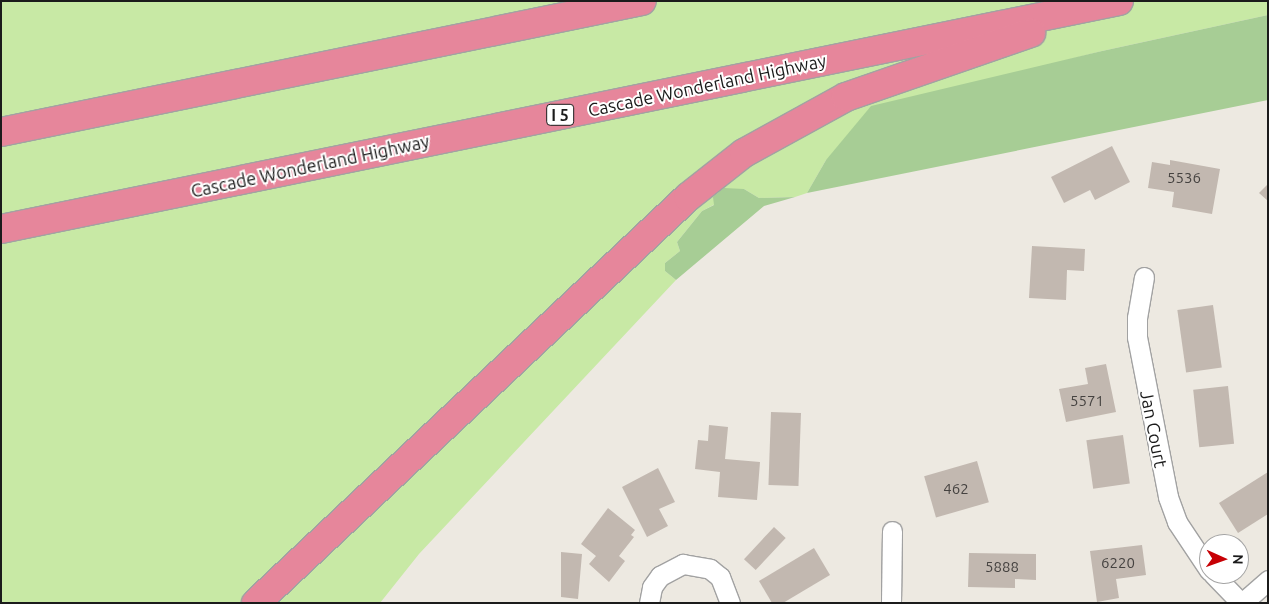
<!DOCTYPE html>
<html>
<head>
<meta charset="utf-8">
<style>
	body { margin:0 }
	#map { position:relative; width:1269px; height:604px; overflow:hidden; background:#ede9e1; font-family:Ubuntu,sans-serif }
	div>[style] { position:absolute }
	.grass>* { inset:0; background:#c8e9a5 }
	.forest>* { inset:0; background:#a7cd95 }
	.building>* { inset:0; background:#c2b8b0; transform-origin:0 0 }
	.roads { filter:drop-shadow(1px 0 #a2a2a2) drop-shadow(-1px 0 #a2a2a2) drop-shadow(0 1px #a2a2a2) drop-shadow(0 -1px #a2a2a2) }
	.minor>* { height:19px; margin:-9.5px; padding:0 9.5px; transform-origin:9.5px; border-radius:9.5px; background:#fff }
	.motorway>* { height:28px; margin:-14px; padding:0 14px; transform-origin:14px; border-radius:14px; background:#e6869b }
	span { translate:-50% -50%; white-space:nowrap; text-align:center; line-height:1.15; -webkit-text-stroke:4px #fff; paint-order:stroke }
	.number-label { font-size:15px; color:#454240 }
	.number-label span { -webkit-text-stroke-width:0 }
	.shield-label span { padding:1px 4px; background:#fff; border:1px solid; border-radius:4px; -webkit-text-stroke-width:0 }
	.shield-label { font-size:16px; color:#1b1b1b; font-weight:700 }
	.street-label { font-size:18px; color:#1b1b1b }
	.frame { position:absolute; inset:0; border:2px solid #1b1b1b; pointer-events:none }
	.north { position:absolute; left:1199px; top:534px; width:50px; height:50px; box-sizing:border-box; background:#fff; border:1px solid #a4a4a4; border-radius:50%; rotate:92deg; font-size:14px; font-weight:700; line-height:20px; text-align:center; color:#1b1b1b }
	.north::after { content:''; display:block; margin:auto; width:18px; height:22px; background:#c70005; clip-path:polygon(50% 0,100% 100%,50% 72%,0 100%) }
</style>
</head>
<body>
<div id="map">
	<div class="grass">
		<div style="clip-path:polygon(1px 1px,1268px 1px,1268px 15px,1102px 51px,993px 79px,826px 160px,807px 193px,795px 197px,759px 198px,744px 189px,702px 211px,677px 242px,680px 251px,665px 263px,665px 271px,676px 280px,419px 554px,380px 603px,1px 603px)"></div>
	</div>
	<div class="forest">
		<div style="clip-path:polygon(1268px 15px,1268px 100px,807px 193px,826px 160px,871px 106px,1102px 51px)"></div>
		<div style="clip-path:polygon(724px 188px,744px 189px,759px 198px,795px 197px,764px 206px,676px 280px,665px 271px,665px 263px,680px 251px,677px 242px,702px 211px,714px 205px,713px 197px)"></div>
	</div>
	<div class="building">
		<div style="clip-path:polygon(1112px 146px,1130px 182px,1095px 200px,1090px 190px,1064px 203px,1051px 177px)"></div>
		<div style="clip-path:polygon(1170px 160px,1220px 169px,1212px 214px,1172px 207px,1174px 192px,1148px 188px,1152px 162px,1170px 165px)"></div>
		<div style="clip-path:polygon(1268px 184px,1268px 201px,1259px 193px)"></div>
		<div style="clip-path:polygon(1032px 246px,1085px 249px,1084px 271px,1067px 270px,1066px 300px,1029px 298px)"></div>
		<div style="left:1213px;top:305px;width:63px;height:36px;rotate:82deg"></div>
		<div style="clip-path:polygon(1106px 364px,1116px 412px,1066px 422px,1059px 389px,1088px 384px,1085px 368px)"></div>
		<div style="left:1228px;top:386px;width:58px;height:35px;rotate:84deg"></div>
		<div style="left:771px;top:412px;width:30px;height:73px;rotate:2deg"></div>
		<div style="clip-path:polygon(709px 425px,728px 427px,725px 459px,760px 462px,757px 500px,718px 497px,720px 472px,695px 469px,698px 440px,708px 441px)"></div>
		<div style="left:1123px;top:435px;width:49px;height:37px;rotate:82deg"></div>
		<div style="left:977px;top:461px;width:43px;height:55px;rotate:74deg"></div>
		<div style="clip-path:polygon(658px 468px,675px 502px,659px 509px,668px 526px,647px 537px,622px 487px)"></div>
		<div style="clip-path:polygon(1268px 472px,1268px 514px,1238px 533px,1219px 503px)"></div>
		<div style="clip-path:polygon(608px 508px,635px 530px,631px 535px,634px 537px,619px 556px,625px 561px,609px 582px,589px 564px,596px 556px,581px 544px)"></div>
		<div style="left:774px;top:527px;width:16px;height:44px;rotate:43deg"></div>
		<div style="clip-path:polygon(1142px 545px,1146px 575px,1116px 579px,1119px 598px,1097px 602px,1090px 551px)"></div>
		<div style="clip-path:polygon(814px 548px,830px 575px,783px 603px,772px 603px,759px 581px)"></div>
		<div style="clip-path:polygon(561px 552px,582px 554px,578px 599px,561px 597px)"></div>
		<div style="clip-path:polygon(969px 553px,1036px 554px,1036px 580px,1015px 579px,1015px 588px,968px 587px)"></div>
	</div>
	<div class="roads">
		<div class="minor">
			<div style="left:1144px;top:277px;width:42px;rotate:99.7deg"></div>
			<div style="left:1137px;top:318px;width:19px;rotate:90deg"></div>
			<div style="left:1137px;top:337px;width:163px;rotate:79deg"></div>
			<div style="left:1168px;top:497px;width:27px;rotate:70deg"></div>
			<div style="left:1177px;top:522px;width:58px;rotate:56.3deg"></div>
			<div style="left:1213px;top:574px;width:40px;rotate:46deg"></div>
			<div style="left:649px;top:603px;width:16px;rotate:-79deg"></div>
			<div style="left:652px;top:587px;width:14px;rotate:-54deg"></div>
			<div style="left:660px;top:576px;width:26px;rotate:-28deg"></div>
			<div style="left:683px;top:564px;width:27px;rotate:10deg"></div>
			<div style="left:710px;top:569px;width:13px;rotate:39deg"></div>
			<div style="left:720px;top:577px;width:28px;rotate:69deg"></div>
			<div style="left:891px;top:603px;width:72px;rotate:-89.2deg"></div>
			<div style="left:1242px;top:603px;width:35px;rotate:-41deg"></div>
		</div>
		<div class="motorway">
			<div style="left:1px;top:132px;width:654px;rotate:-11.55deg"></div>
			<div style="left:1px;top:229px;width:1141px;rotate:-11.53deg"></div>
			<div style="left:256px;top:603px;width:593px;rotate:-43.22deg"></div>
			<div style="left:688px;top:197px;width:71px;rotate:-38.2deg"></div>
			<div style="left:744px;top:153px;width:116px;rotate:-28.8deg"></div>
			<div style="left:846px;top:97px;width:196px;rotate:-19.1deg"></div>
		</div>
	</div>
	<div class="number-label">
		<span style="left:1184px;top:178px">5536</span>
		<span style="left:1087px;top:401px">5571</span>
		<span style="left:956px;top:489px">462</span>
		<span style="left:1118px;top:563px">6220</span>
		<span style="left:1002px;top:567px">5888</span>
	</div>
	<div class="shield-label">
		<span style="left:560px;top:115px">I 5</span>
	</div>
	<div class="street-label">
		<span style="left:707px;top:85px;rotate:-12deg">Cascade Wonderland Highway</span>
		<span style="left:310px;top:166px;rotate:-12deg">Cascade Wonderland Highway</span>
		<span style="left:1154px;top:429px;rotate:79deg">Jan Court</span>
	</div>
	<div class="frame"></div>
	<div class="north">N</div>
</div>
</body>
</html>
